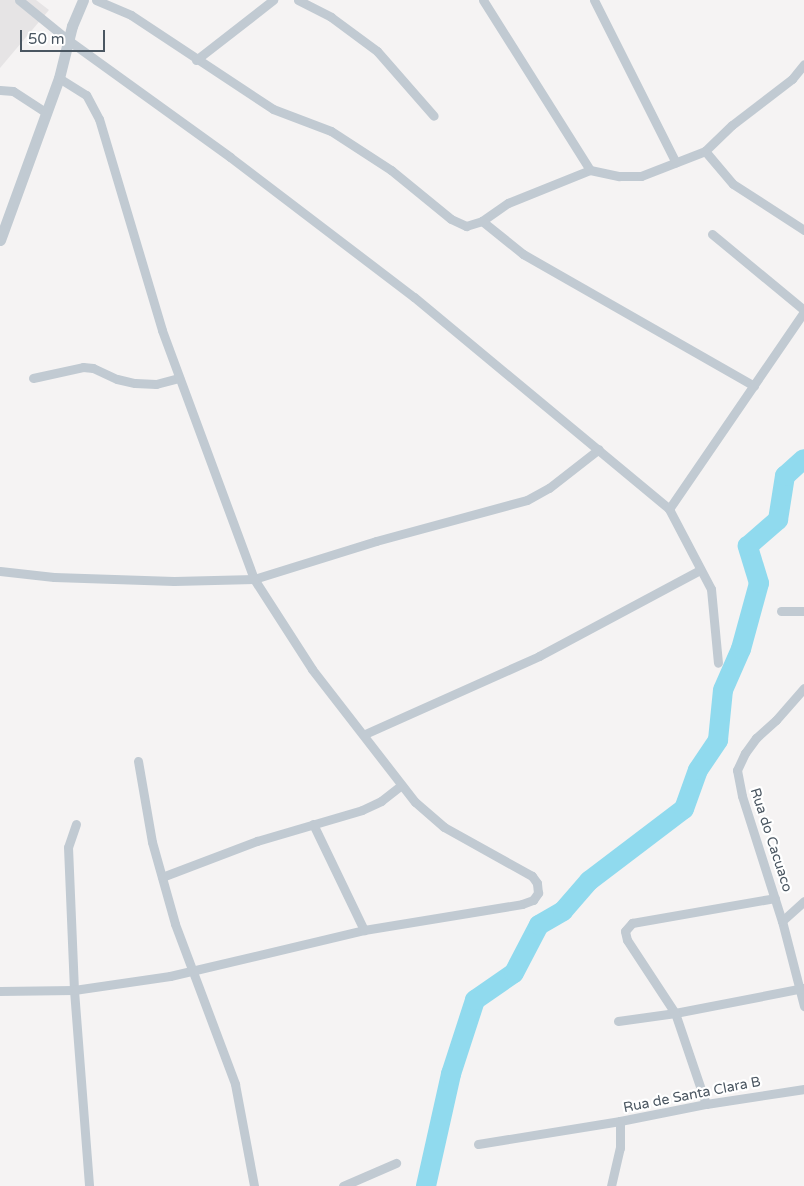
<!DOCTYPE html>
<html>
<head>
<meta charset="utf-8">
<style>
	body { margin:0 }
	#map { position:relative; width:804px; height:1186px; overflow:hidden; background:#f5f3f3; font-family:"Varela Round",sans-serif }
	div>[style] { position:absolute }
	.education>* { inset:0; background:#e6e4e5 }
	.river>* { height:20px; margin:-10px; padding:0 10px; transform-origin:10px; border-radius:10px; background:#90daee }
	.minor>* { height:9px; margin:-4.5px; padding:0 4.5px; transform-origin:4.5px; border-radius:4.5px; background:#c1cad2 }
	.tertiary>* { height:11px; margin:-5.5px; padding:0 5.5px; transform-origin:5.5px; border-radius:5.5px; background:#c1cad2 }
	span { translate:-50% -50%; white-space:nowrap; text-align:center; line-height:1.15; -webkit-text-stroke:4.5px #fff; paint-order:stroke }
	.street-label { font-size:14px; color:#4a5661 }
	.scale { position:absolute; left:20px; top:30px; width:85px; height:22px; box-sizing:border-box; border:2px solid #4a5661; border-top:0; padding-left:6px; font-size:15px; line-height:18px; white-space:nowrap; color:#4a5661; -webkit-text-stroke:4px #fff; paint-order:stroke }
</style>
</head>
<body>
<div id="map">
	<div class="education">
		<div style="clip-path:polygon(0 0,36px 0,49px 10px,0 68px)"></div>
	</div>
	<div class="river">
		<div style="left:426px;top:1186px;width:115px;rotate:-77.4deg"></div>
		<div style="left:451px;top:1074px;width:78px;rotate:-72deg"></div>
		<div style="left:475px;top:1000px;width:47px;rotate:-34.7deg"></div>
		<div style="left:514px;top:973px;width:54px;rotate:-62.5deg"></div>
		<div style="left:539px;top:925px;width:28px;rotate:-30deg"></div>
		<div style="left:563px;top:911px;width:40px;rotate:-49deg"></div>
		<div style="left:589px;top:881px;width:119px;rotate:-37.2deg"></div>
		<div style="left:684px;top:809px;width:41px;rotate:-70.3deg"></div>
		<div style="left:698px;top:770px;width:36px;rotate:-56deg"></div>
		<div style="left:718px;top:740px;width:50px;rotate:-84.3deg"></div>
		<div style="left:723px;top:690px;width:45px;rotate:-66.3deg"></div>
		<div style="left:741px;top:649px;width:68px;rotate:-74.7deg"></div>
		<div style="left:759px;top:583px;width:39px;rotate:-107deg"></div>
		<div style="left:748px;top:546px;width:40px;rotate:-41deg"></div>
		<div style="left:778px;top:520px;width:45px;rotate:-81deg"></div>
		<div style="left:785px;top:476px;width:25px;rotate:-42deg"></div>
	</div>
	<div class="minor">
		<div style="left:19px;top:0;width:63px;rotate:39.2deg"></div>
		<div style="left:68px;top:40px;width:200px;rotate:35.8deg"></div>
		<div style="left:230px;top:157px;width:231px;rotate:37.3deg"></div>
		<div style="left:414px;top:297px;width:332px;rotate:39.7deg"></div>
		<div style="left:669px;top:509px;width:90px;rotate:62.3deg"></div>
		<div style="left:711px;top:589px;width:74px;rotate:84.6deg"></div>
		<div style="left:96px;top:0;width:38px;rotate:23deg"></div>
		<div style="left:131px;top:15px;width:170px;rotate:33.5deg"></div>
		<div style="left:273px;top:109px;width:62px;rotate:20.8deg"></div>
		<div style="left:331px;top:131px;width:72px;rotate:33deg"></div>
		<div style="left:391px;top:170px;width:77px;rotate:39.2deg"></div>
		<div style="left:451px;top:219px;width:17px;rotate:25deg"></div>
		<div style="left:466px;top:226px;width:17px;rotate:-17deg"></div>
		<div style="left:482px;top:221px;width:32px;rotate:-35deg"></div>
		<div style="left:508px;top:203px;width:88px;rotate:-21.9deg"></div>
		<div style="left:590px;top:170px;width:30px;rotate:12deg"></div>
		<div style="left:619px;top:176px;width:22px"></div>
		<div style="left:641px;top:176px;width:69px;rotate:-21.3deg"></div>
		<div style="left:705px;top:151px;width:37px;rotate:-44deg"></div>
		<div style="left:732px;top:125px;width:76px;rotate:-37.5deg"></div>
		<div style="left:792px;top:79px;width:19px;rotate:-51deg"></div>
		<div style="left:298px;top:0;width:37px;rotate:27deg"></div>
		<div style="left:331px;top:17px;width:57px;rotate:36.5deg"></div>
		<div style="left:377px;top:51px;width:86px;rotate:48.8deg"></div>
		<div style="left:483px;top:0;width:201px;rotate:57.8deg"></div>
		<div style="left:594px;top:0;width:182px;rotate:63.3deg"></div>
		<div style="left:196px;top:60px;width:98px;rotate:-37.9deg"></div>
		<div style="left:0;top:90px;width:13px;rotate:4deg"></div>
		<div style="left:13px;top:91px;width:38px;rotate:33deg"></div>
		<div style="left:705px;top:151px;width:43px;rotate:49.7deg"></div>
		<div style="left:733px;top:184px;width:85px;rotate:32.9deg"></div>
		<div style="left:482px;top:221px;width:53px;rotate:38.8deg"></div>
		<div style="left:523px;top:254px;width:266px;rotate:29.7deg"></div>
		<div style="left:712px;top:234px;width:119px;rotate:39.6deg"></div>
		<div style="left:33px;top:378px;width:51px;rotate:-12.4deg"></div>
		<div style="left:83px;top:367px;width:10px;rotate:6deg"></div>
		<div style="left:93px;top:368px;width:26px;rotate:25deg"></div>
		<div style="left:117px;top:379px;width:18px;rotate:13deg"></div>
		<div style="left:135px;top:383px;width:21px;rotate:3deg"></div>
		<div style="left:156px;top:384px;width:24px;rotate:-15deg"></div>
		<div style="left:669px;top:509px;width:239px;rotate:-55.6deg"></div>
		<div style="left:0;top:571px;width:54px;rotate:6.3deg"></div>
		<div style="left:54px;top:577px;width:120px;rotate:1.9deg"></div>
		<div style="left:174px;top:581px;width:80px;rotate:-1.4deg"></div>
		<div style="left:254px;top:579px;width:128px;rotate:-17.3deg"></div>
		<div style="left:376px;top:541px;width:156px;rotate:-15.2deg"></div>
		<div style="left:527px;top:500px;width:25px;rotate:-29deg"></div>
		<div style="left:549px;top:488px;width:63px;rotate:-38deg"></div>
		<div style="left:781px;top:611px;width:23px"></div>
		<div style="left:804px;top:688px;width:43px;rotate:131.2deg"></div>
		<div style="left:776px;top:720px;width:27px;rotate:138deg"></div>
		<div style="left:756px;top:738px;width:19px;rotate:126deg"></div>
		<div style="left:745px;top:753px;width:19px;rotate:115deg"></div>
		<div style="left:737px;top:770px;width:26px;rotate:79deg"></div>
		<div style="left:742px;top:796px;width:131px;rotate:72.3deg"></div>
		<div style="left:782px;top:921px;width:88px;rotate:75.5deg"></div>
		<div style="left:365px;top:734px;width:191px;rotate:-24.1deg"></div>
		<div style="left:539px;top:656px;width:183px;rotate:-28.1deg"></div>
		<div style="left:138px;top:761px;width:82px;rotate:80.2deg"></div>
		<div style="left:152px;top:842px;width:85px;rotate:74.3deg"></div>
		<div style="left:175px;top:924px;width:171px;rotate:69.4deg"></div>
		<div style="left:235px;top:1084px;width:104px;rotate:79.4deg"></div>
		<div style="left:76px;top:824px;width:24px;rotate:109deg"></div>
		<div style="left:68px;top:847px;width:143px;rotate:87.6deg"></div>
		<div style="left:74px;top:990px;width:197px;rotate:85.6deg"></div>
		<div style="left:313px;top:824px;width:118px;rotate:64.3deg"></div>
		<div style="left:162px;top:877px;width:102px;rotate:-20.8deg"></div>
		<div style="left:257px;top:841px;width:109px;rotate:-16.4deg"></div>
		<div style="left:362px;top:810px;width:21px;rotate:-25deg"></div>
		<div style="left:381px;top:801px;width:24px;rotate:-38deg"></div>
		<div style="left:782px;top:921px;width:30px;rotate:-42deg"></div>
		<div style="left:0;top:991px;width:74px;rotate:-0.8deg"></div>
		<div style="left:74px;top:990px;width:97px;rotate:-8.3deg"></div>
		<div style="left:170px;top:976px;width:199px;rotate:-13.3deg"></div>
		<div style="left:364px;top:930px;width:160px;rotate:-9.3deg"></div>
		<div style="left:522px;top:904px;width:12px;rotate:-20deg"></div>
		<div style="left:533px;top:900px;width:9px;rotate:-54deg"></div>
		<div style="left:538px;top:893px;width:10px;rotate:-96deg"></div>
		<div style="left:537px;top:883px;width:9px;rotate:-126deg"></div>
		<div style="left:532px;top:876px;width:101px;rotate:-150.9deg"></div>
		<div style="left:444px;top:827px;width:38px;rotate:-139deg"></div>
		<div style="left:415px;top:802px;width:168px;rotate:-127.8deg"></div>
		<div style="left:312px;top:669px;width:107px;rotate:-122.8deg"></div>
		<div style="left:254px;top:579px;width:265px;rotate:-110.3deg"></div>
		<div style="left:162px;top:330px;width:220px;rotate:-106.6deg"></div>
		<div style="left:99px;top:119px;width:27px;rotate:-118deg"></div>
		<div style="left:86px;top:95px;width:32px;rotate:-148deg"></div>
		<div style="left:618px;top:1021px;width:58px;rotate:-8deg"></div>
		<div style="left:675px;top:1013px;width:131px;rotate:-11deg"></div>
		<div style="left:706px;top:1104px;width:96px;rotate:-108.8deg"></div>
		<div style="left:675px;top:1013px;width:87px;rotate:-123.3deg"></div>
		<div style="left:627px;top:940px;width:9px;rotate:-103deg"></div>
		<div style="left:625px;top:931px;width:11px;rotate:-49deg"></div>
		<div style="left:632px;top:923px;width:145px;rotate:-9.9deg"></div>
		<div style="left:478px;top:1144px;width:144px;rotate:-9.2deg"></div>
		<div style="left:620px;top:1121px;width:88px;rotate:-11.2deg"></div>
		<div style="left:706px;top:1104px;width:99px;rotate:-8.7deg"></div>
		<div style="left:343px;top:1186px;width:58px;rotate:-23.5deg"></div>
		<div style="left:611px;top:1186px;width:39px;rotate:-77deg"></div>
		<div style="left:620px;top:1148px;width:27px;rotate:-90deg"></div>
	</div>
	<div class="tertiary">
		<div style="left:0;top:240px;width:172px;rotate:-70deg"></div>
		<div style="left:59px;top:78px;width:54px;rotate:-76deg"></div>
		<div style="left:72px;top:26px;width:28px;rotate:-67deg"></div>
	</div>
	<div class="street-label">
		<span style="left:771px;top:840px;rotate:72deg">Rua do Cacuaco</span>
		<span style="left:692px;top:1095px;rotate:-11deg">Rua de Santa Clara B</span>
	</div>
	<div class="scale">50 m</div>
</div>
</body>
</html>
